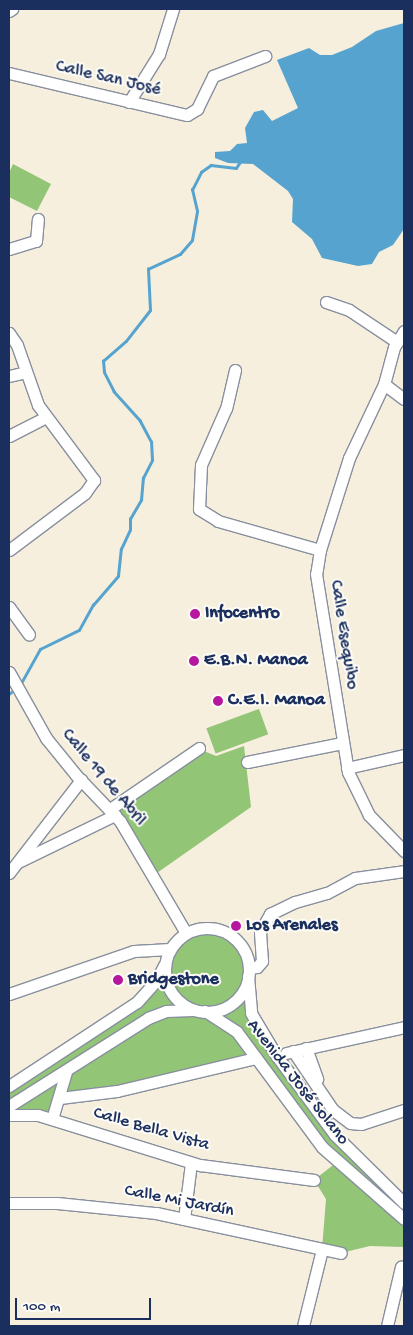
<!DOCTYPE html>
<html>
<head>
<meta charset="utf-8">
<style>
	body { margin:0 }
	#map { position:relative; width:413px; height:1335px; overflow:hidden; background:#f6efdd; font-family:"Gochi Hand",sans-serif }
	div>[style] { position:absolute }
	.green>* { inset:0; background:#92c576; transform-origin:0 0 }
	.water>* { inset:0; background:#55a3ce }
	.stream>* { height:2.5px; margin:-1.25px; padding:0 1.25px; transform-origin:1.25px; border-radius:1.25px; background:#55a3ce }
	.roads { filter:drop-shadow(1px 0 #888f9e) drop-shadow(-1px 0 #888f9e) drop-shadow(0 1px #888f9e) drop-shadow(0 -1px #888f9e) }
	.minor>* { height:11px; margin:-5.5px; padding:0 5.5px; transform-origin:5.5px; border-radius:5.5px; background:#fff }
	.minor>.ring { margin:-5.5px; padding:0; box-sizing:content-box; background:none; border:11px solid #fff; border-radius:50% }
	.dots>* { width:14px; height:14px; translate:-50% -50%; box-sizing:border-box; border:2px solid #fdfcf7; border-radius:50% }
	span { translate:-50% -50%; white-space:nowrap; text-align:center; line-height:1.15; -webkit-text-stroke:4px #fdfcf7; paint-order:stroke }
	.street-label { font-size:18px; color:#1b2f5e }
	.poi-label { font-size:18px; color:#1b2f5e; font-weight:700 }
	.left { translate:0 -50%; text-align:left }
	.frame { position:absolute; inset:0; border:10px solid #1b2f5e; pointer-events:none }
	.scale { position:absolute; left:15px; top:1298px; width:136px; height:22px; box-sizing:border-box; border:2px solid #1b2f5e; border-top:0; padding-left:6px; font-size:15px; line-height:18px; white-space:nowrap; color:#1b2f5e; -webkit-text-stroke:4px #fdfcf7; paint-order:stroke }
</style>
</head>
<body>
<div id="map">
	<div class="green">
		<div style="clip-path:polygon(13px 164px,51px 184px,37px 211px,9px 197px,9px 173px)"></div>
		<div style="left:259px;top:709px;width:27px;height:56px;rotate:70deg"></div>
		<div style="clip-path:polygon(244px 746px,251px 807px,154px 875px,110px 809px,199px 749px,216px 756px)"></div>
		<div style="clip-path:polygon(201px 928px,224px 931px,241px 946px,249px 968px,248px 999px,302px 1093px,404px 1203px,404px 1247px,370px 1246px,341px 1253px,322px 1249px,326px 1199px,314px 1180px,337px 1162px,256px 1058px,60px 1098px,52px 1119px,9px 1115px,9px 1086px,124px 1012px,165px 963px,174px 943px,186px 933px)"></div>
	</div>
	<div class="water">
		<div style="clip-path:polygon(404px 23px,404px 229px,393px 245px,379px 252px,372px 264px,358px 266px,322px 258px,312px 239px,292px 222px,293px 199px,288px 191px,253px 164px,228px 163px,215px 158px,215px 152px,230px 151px,237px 144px,247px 143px,245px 128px,254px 112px,263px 110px,272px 121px,298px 108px,277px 60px,309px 48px,320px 55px,332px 55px,352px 47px,376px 31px)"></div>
	</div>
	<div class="stream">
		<div style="left:20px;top:685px;width:41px;rotate:-60.9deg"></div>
		<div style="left:40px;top:649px;width:43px;rotate:-26deg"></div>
		<div style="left:79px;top:630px;width:29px;rotate:-61deg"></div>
		<div style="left:93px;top:605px;width:38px;rotate:-49deg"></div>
		<div style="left:118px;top:576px;width:27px;rotate:-84deg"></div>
		<div style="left:121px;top:549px;width:21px;rotate:-65deg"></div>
		<div style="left:130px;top:530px;width:11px;rotate:-90deg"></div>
		<div style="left:130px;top:519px;width:22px;rotate:-60deg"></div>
		<div style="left:141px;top:500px;width:22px;rotate:-85deg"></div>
		<div style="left:143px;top:478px;width:20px;rotate:-63deg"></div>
		<div style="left:152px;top:460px;width:18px;rotate:-93deg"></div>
		<div style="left:151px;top:442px;width:24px;rotate:-118deg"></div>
		<div style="left:140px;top:421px;width:39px;rotate:-132deg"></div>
		<div style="left:114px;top:392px;width:22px;rotate:-117deg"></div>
		<div style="left:104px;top:372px;width:11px;rotate:-95deg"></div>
		<div style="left:103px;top:361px;width:30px;rotate:-41deg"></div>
		<div style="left:126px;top:341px;width:39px;rotate:-52deg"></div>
		<div style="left:150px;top:310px;width:41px;rotate:-92.8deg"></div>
		<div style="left:148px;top:269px;width:35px;rotate:-25deg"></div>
		<div style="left:180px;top:254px;width:18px;rotate:-49deg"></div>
		<div style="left:192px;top:240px;width:29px;rotate:-80deg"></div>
		<div style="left:197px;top:211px;width:22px;rotate:-103deg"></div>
		<div style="left:192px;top:190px;width:20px;rotate:-63deg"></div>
		<div style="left:201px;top:172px;width:12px;rotate:-35deg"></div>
		<div style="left:211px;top:165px;width:25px;rotate:7deg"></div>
		<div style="left:236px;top:168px;width:7px;rotate:-56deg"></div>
		<div style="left:9px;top:694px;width:6px;rotate:-39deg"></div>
	</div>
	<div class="roads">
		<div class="minor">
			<div style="left:9px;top:11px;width:4px;rotate:-34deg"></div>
			<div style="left:9px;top:73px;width:183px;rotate:13.3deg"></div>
			<div style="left:187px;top:115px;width:12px;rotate:-31deg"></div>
			<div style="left:197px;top:109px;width:37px;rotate:-64deg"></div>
			<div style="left:213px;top:76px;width:56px;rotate:-21deg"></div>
			<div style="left:129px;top:102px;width:57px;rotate:-58deg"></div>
			<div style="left:159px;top:54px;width:47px;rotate:-72.7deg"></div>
			<div style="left:9px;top:249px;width:28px;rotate:-17deg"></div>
			<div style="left:36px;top:241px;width:22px;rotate:-85deg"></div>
			<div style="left:326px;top:302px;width:24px;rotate:19deg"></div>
			<div style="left:349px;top:310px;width:58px;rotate:33.7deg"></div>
			<div style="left:404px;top:331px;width:19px;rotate:122deg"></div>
			<div style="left:394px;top:347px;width:38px;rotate:105deg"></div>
			<div style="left:384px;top:384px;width:82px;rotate:115.3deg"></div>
			<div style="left:349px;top:458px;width:96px;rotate:107.5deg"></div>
			<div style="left:320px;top:550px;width:24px;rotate:99deg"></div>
			<div style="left:316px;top:574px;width:201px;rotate:80.8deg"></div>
			<div style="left:348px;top:772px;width:48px;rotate:64deg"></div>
			<div style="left:369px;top:815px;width:50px;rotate:45.8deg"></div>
			<div style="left:9px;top:333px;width:14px;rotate:56deg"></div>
			<div style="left:17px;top:345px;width:64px;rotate:70.7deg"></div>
			<div style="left:38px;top:405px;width:94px;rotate:53.3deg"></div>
			<div style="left:94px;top:480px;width:16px;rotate:125deg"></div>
			<div style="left:85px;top:493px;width:95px;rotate:143.1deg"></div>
			<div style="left:235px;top:370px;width:39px;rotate:103deg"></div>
			<div style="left:226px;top:408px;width:62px;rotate:113.7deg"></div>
			<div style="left:201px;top:465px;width:44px;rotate:92.6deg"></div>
			<div style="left:199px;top:509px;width:22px;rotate:32deg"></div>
			<div style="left:218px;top:521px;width:106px;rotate:15.9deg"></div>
			<div style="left:9px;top:376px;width:17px;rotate:-13deg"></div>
			<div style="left:384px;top:384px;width:25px;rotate:37deg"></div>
			<div style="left:9px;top:436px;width:42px;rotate:-27.2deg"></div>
			<div style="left:9px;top:607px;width:34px;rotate:54deg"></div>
			<div style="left:9px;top:672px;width:76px;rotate:60.7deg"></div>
			<div style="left:46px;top:738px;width:48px;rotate:51deg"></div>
			<div style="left:76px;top:775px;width:64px;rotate:46.3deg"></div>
			<div style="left:120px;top:821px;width:130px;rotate:59.5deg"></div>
			<div style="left:247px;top:762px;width:97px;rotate:-11.3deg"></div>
			<div style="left:347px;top:768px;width:58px;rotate:-12.8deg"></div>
			<div style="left:110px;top:809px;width:108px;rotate:-34.4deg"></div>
			<div style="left:18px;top:862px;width:108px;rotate:-25.9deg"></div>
			<div style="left:9px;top:873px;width:118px;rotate:-52.3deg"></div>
			<div class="ring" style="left:165px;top:928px;width:73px;height:73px"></div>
			<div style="left:249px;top:968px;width:8px;rotate:-7deg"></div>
			<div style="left:257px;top:967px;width:8px;rotate:-50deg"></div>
			<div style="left:262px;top:961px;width:29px;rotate:-94deg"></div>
			<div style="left:260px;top:932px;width:21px;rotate:-61deg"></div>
			<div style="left:270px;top:914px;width:28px;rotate:-26deg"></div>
			<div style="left:295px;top:902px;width:33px;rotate:-16deg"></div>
			<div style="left:327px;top:893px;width:32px;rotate:-28deg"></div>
			<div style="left:355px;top:878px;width:49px;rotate:-8.1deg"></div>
			<div style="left:248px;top:976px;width:37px;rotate:85deg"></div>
			<div style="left:251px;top:1013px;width:49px;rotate:59.2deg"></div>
			<div style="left:276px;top:1055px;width:99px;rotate:53.6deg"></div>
			<div style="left:335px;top:1135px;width:97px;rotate:44.6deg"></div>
			<div style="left:9px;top:994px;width:132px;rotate:-19deg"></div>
			<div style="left:134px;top:951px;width:36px;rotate:-3deg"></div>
			<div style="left:205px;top:1011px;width:38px;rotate:33deg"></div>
			<div style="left:237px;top:1032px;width:143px;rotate:53.5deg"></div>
			<div style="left:322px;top:1147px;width:109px;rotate:41.3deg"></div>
			<div style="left:306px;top:1048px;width:33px;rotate:70deg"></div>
			<div style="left:293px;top:1051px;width:71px;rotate:55.9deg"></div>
			<div style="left:333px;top:1110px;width:21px;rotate:37deg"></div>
			<div style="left:350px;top:1123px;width:11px;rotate:5deg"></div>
			<div style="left:361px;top:1124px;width:45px;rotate:-18deg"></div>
			<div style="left:286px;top:1053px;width:121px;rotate:-12.4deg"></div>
			<div style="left:9px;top:1086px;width:153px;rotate:-33.3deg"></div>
			<div style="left:137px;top:1002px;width:28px;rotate:-48deg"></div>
			<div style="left:156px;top:981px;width:18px;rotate:-63deg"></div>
			<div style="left:60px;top:1098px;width:57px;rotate:-7deg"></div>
			<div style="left:117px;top:1091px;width:143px;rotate:-13.4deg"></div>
			<div style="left:9px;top:1106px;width:165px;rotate:-32.3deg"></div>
			<div style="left:148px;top:1018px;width:19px;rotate:-21deg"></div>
			<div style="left:166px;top:1011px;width:26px;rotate:-2deg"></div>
			<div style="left:9px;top:1115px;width:29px"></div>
			<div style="left:38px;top:1115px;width:170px;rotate:17.2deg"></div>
			<div style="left:200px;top:1165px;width:115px;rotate:7.5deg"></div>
			<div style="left:52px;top:1119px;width:49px;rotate:-73.4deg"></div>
			<div style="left:9px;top:1203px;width:48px"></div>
			<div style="left:57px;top:1203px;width:100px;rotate:5.8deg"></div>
			<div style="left:156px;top:1213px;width:189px;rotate:12.2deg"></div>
			<div style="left:184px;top:1219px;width:56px;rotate:-82.9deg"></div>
			<div style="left:303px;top:1326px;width:79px;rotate:-76.1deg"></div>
			<div style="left:387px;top:1326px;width:61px;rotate:-76.7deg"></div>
		</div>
	</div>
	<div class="dots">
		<div style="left:195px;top:614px;background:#b5179e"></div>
		<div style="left:194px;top:661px;background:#b5179e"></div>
		<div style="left:218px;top:701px;background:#b5179e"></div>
		<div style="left:236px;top:926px;background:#b5179e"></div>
		<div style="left:118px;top:980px;background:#b5179e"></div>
	</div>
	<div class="street-label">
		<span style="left:108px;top:79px;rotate:13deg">Calle San José</span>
		<span style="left:343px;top:635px;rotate:81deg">Calle Esequibo</span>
		<span style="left:103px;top:778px;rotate:50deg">Calle 19 de Abril</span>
		<span style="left:297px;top:1083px;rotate:52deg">Avenida José Solano</span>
		<span style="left:151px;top:1130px;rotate:16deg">Calle Bella Vista</span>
		<span style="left:179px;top:1202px;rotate:11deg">Calle Mi Jardín</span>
	</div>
	<div class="poi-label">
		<span class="left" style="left:205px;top:614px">Infocentro</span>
		<span class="left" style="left:204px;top:661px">E.B.N. Manoa</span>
		<span class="left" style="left:228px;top:701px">C.E.I. Manoa</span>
		<span class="left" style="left:246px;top:926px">Los Arenales</span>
		<span class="left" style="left:128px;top:980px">Bridgestone</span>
	</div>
	<div class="frame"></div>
	<div class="scale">100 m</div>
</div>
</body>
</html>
